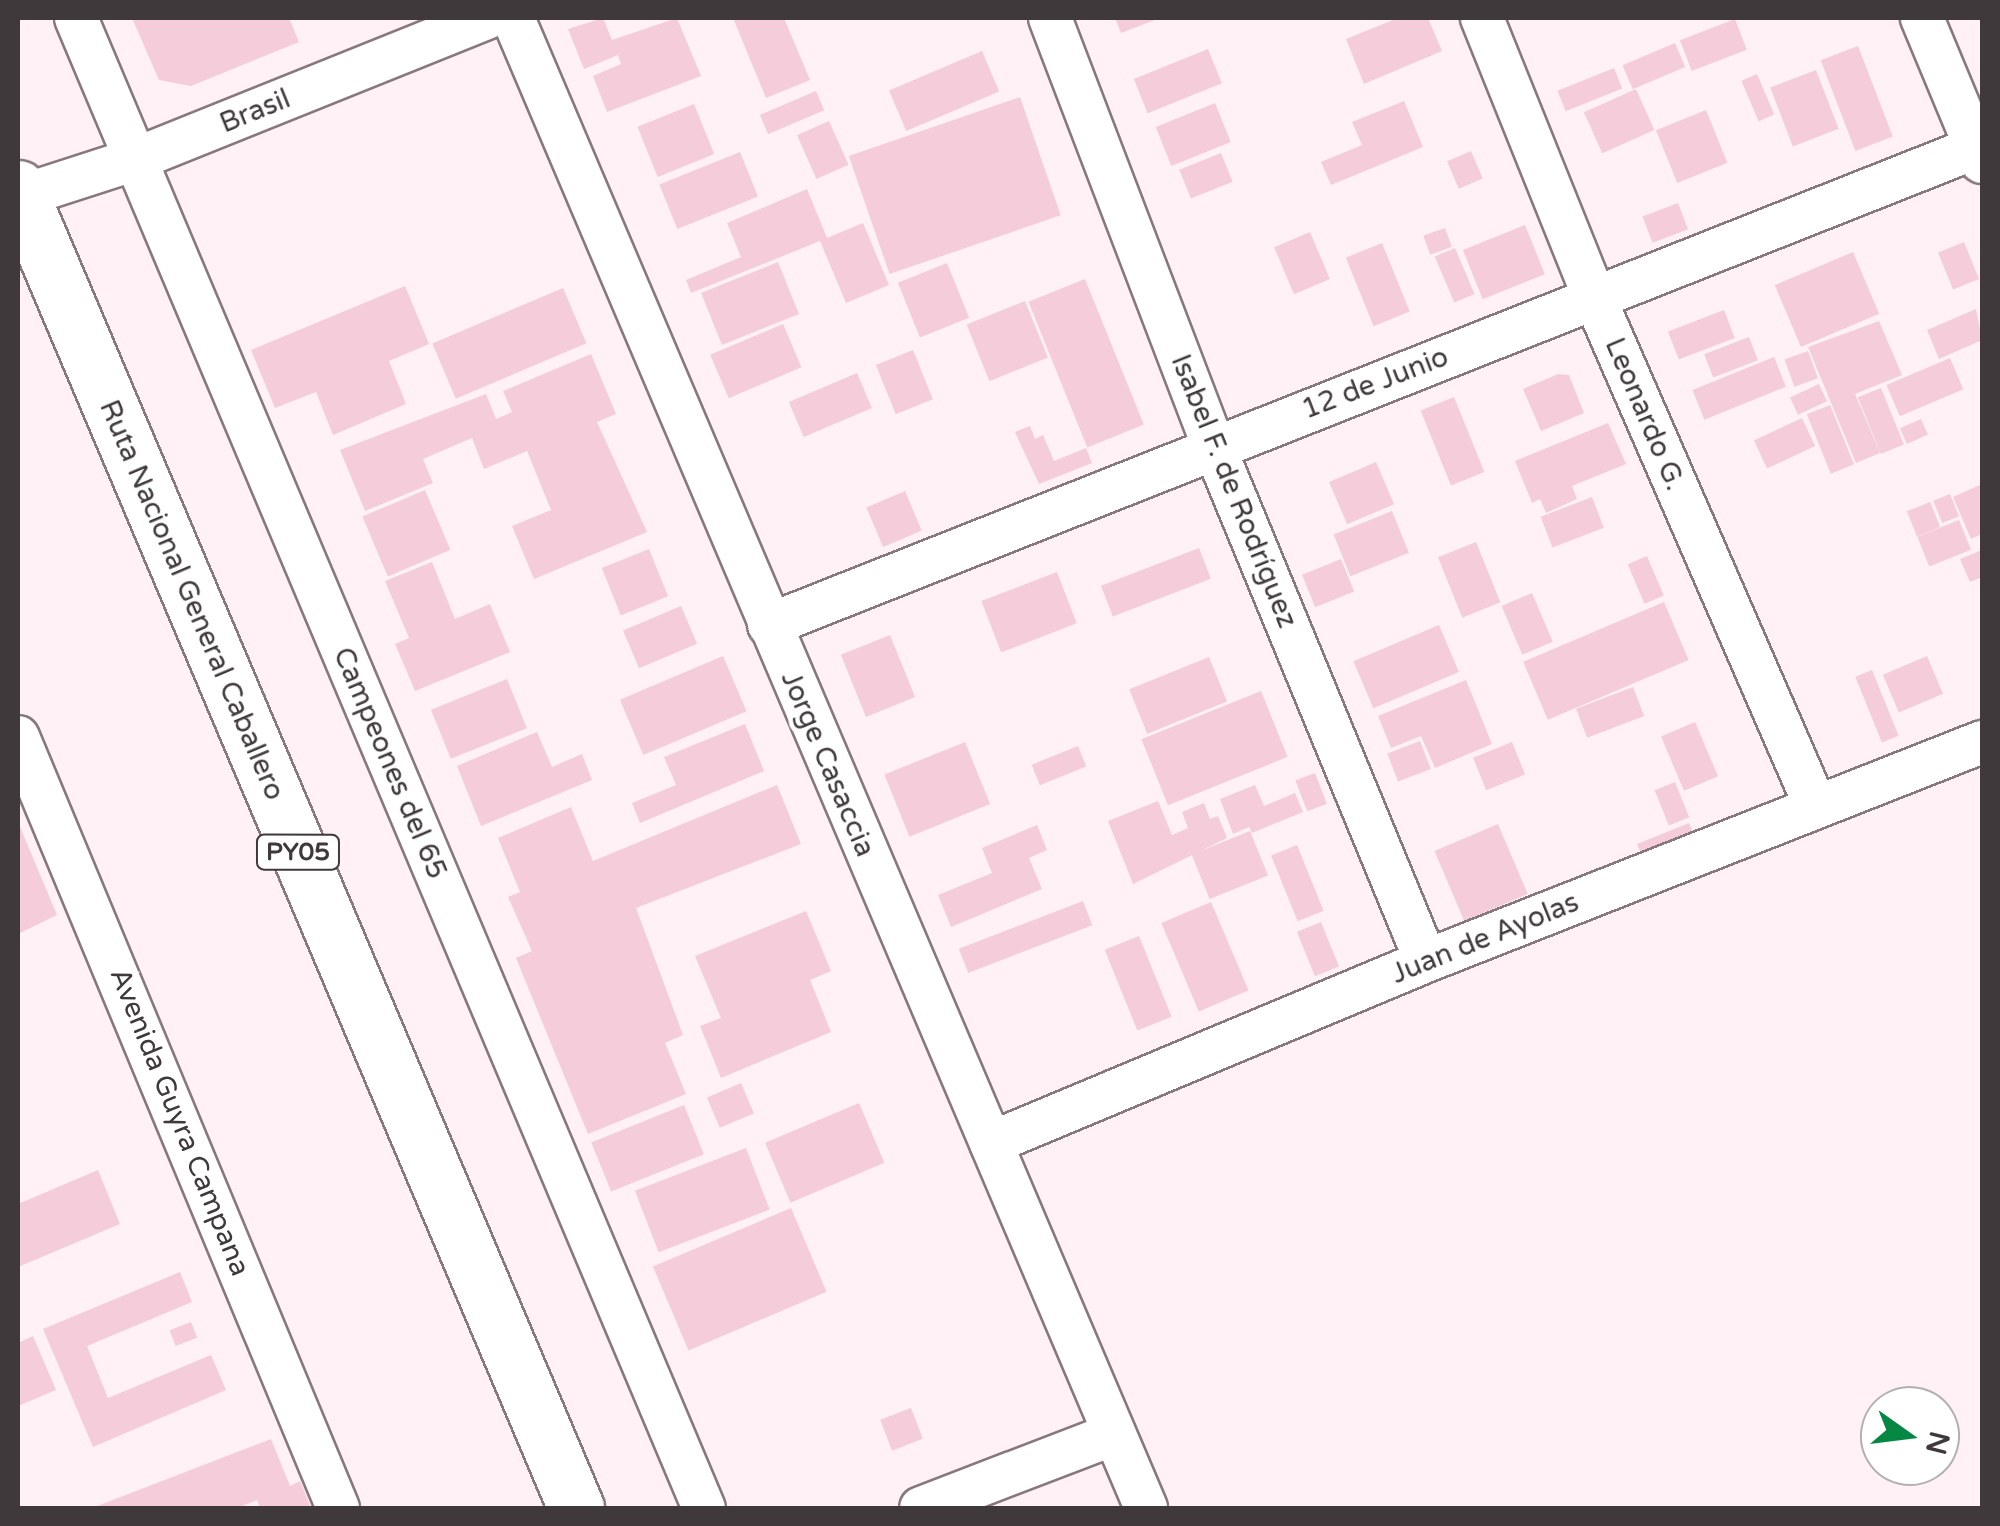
<!DOCTYPE html>
<html>
<head>
<meta charset="utf-8">
<style>
	body { margin:0 }
	#map { position:relative; width:2000px; height:1526px; overflow:hidden; background:#fff1f6; font-family:"Varela Round",sans-serif }
	div>[style] { position:absolute }
	.building>* { inset:0; background:#f4ccda; transform-origin:0 0 }
	.roads { filter:drop-shadow(2px 0 #87787d) drop-shadow(-2px 0 #87787d) drop-shadow(0 2px #87787d) drop-shadow(0 -2px #87787d) }
	.minor>* { height:42px; margin:-21px; padding:0 21px; transform-origin:21px; border-radius:21px; background:#fff }
	.highway>* { height:55px; margin:-27.5px; padding:0 27.5px; transform-origin:27.5px; border-radius:27.5px; background:#fff }
	span { translate:-50% -50%; white-space:nowrap; text-align:center; line-height:1.15; -webkit-text-stroke:9px #fff; paint-order:stroke }
	.shield-label span { padding:2px 8px; background:#fff; border:2px solid; border-radius:8px; -webkit-text-stroke-width:0 }
	.shield-label { font-size:25px; color:#40393c; font-weight:700 }
	.street-label { font-size:28px; color:#40393c }
	.frame { position:absolute; inset:0; border:20px solid #40393c; pointer-events:none }
	.north { position:absolute; left:1860px; top:1386px; width:100px; height:100px; box-sizing:border-box; background:#fff; border:2px solid #b3b0b1; border-radius:50%; rotate:104deg; font-size:28px; font-weight:700; line-height:40px; text-align:center; color:#40393c }
	.north::after { content:''; display:block; margin:auto; width:35px; height:45px; background:#068844; clip-path:polygon(50% 0,100% 100%,50% 72%,0 100%) }
</style>
</head>
<body>
<div id="map">
	<div class="building">
		<div style="clip-path:polygon(132px 18px,289px 18px,299px 42px,191px 86px,159px 80px)"></div>
		<div style="clip-path:polygon(603px 18px,612px 40px,677px 18px,701px 76px,607px 112px,593px 76px,621px 64px,618px 55px,584px 69px,568px 29px)"></div>
		<div style="clip-path:polygon(733px 18px,784px 18px,810px 80px,766px 98px)"></div>
		<div style="clip-path:polygon(1115px 18px,1160px 18px,1121px 33px)"></div>
		<div style="clip-path:polygon(1398px 18px,1428px 18px,1442px 51px,1364px 84px,1346px 39px)"></div>
		<div style="left:1735px;top:19px;width:33px;height:59px;rotate:69deg"></div>
		<div style="left:1675px;top:43px;width:26px;height:57px;rotate:67deg"></div>
		<div style="left:1858px;top:46px;width:97px;height:40px;rotate:69deg"></div>
		<div style="left:1208px;top:49px;width:37px;height:80px;rotate:68deg"></div>
		<div style="left:982px;top:51px;width:44px;height:101px;rotate:67deg"></div>
		<div style="left:1614px;top:68px;width:22px;height:61px;rotate:68deg"></div>
		<div style="left:1816px;top:70px;width:63px;height:49px;rotate:69deg"></div>
		<div style="left:1757px;top:74px;width:44px;height:17px;rotate:67deg"></div>
		<div style="left:1636px;top:89px;width:45px;height:57px;rotate:66deg"></div>
		<div style="left:816px;top:91px;width:21px;height:61px;rotate:67deg"></div>
		<div style="left:1020px;top:97px;width:125px;height:181px;rotate:71deg"></div>
		<div style="clip-path:polygon(1404px 101px,1423px 147px,1331px 185px,1321px 162px,1362px 145px,1352px 122px)"></div>
		<div style="left:1215px;top:103px;width:42px;height:64px;rotate:68deg"></div>
		<div style="left:694px;top:104px;width:54px;height:61px;rotate:68deg"></div>
		<div style="left:1706px;top:110px;width:57px;height:54px;rotate:68deg"></div>
		<div style="left:829px;top:121px;width:48px;height:35px;rotate:66deg"></div>
		<div style="left:1471px;top:151px;width:30px;height:26px;rotate:67deg"></div>
		<div style="left:740px;top:152px;width:48px;height:87px;rotate:68deg"></div>
		<div style="left:1221px;top:153px;width:31px;height:45px;rotate:68deg"></div>
		<div style="clip-path:polygon(807px 189px,827px 238px,863px 223px,889px 285px,846px 303px,820px 241px,691px 293px,686px 280px,741px 257px,727px 223px)"></div>
		<div style="left:1678px;top:203px;width:28px;height:38px;rotate:69deg"></div>
		<div style="left:1525px;top:225px;width:53px;height:67px;rotate:68deg"></div>
		<div style="left:1445px;top:228px;width:20px;height:23px;rotate:70deg"></div>
		<div style="left:1310px;top:232px;width:51px;height:39px;rotate:67deg"></div>
		<div style="left:1964px;top:242px;width:40px;height:28px;rotate:68deg"></div>
		<div style="left:1382px;top:243px;width:74px;height:39px;rotate:68deg"></div>
		<div style="left:1455px;top:248px;width:50px;height:22px;rotate:67deg"></div>
		<div style="left:1853px;top:252px;width:67px;height:85px;rotate:67deg"></div>
		<div style="left:778px;top:262px;width:56px;height:83px;rotate:68deg"></div>
		<div style="left:947px;top:263px;width:59px;height:53px;rotate:68deg"></div>
		<div style="left:1085px;top:279px;width:157px;height:61px;rotate:68deg"></div>
		<div style="clip-path:polygon(405px 286px,429px 344px,389px 361px,406px 404px,333px 435px,316px 392px,275px 408px,251px 350px)"></div>
		<div style="left:563px;top:288px;width:60px;height:142px;rotate:67deg"></div>
		<div style="left:1025px;top:301px;width:61px;height:63px;rotate:68deg"></div>
		<div style="clip-path:polygon(1976px 309px,1982px 340px,1939px 359px,1927px 330px)"></div>
		<div style="left:1724px;top:310px;width:30px;height:60px;rotate:69deg"></div>
		<div style="clip-path:polygon(1879px 321px,1902px 375px,1855px 394px,1880px 453px,1856px 463px,1808px 347px)"></div>
		<div style="left:783px;top:324px;width:47px;height:79px;rotate:67deg"></div>
		<div style="left:1749px;top:337px;width:25px;height:48px;rotate:69deg"></div>
		<div style="left:913px;top:350px;width:53px;height:40px;rotate:68deg"></div>
		<div style="left:1808px;top:351px;width:29px;height:25px;rotate:70deg"></div>
		<div style="clip-path:polygon(591px 354px,616px 414px,597px 422px,647px 532px,534px 579px,512px 526px,551px 510px,527px 451px,484px 469px,472px 438px,423px 459px,433px 483px,365px 511px,340px 450px,486px 394px,496px 419px,512px 412px,503px 391px)"></div>
		<div style="left:1774px;top:357px;width:32px;height:88px;rotate:68deg"></div>
		<div style="left:1950px;top:358px;width:34px;height:69px;rotate:67deg"></div>
		<div style="left:857px;top:373px;width:38px;height:74px;rotate:67deg"></div>
		<div style="clip-path:polygon(1558px 374px,1569px 375px,1584px 413px,1541px 431px,1523px 389px)"></div>
		<div style="left:1819px;top:384px;width:19px;height:32px;rotate:65deg"></div>
		<div style="left:1881px;top:388px;width:61px;height:25px;rotate:68deg"></div>
		<div style="left:1454px;top:397px;width:81px;height:36px;rotate:68deg"></div>
		<div style="left:1830px;top:405px;width:64px;height:25px;rotate:68deg"></div>
		<div style="left:1802px;top:418px;width:31px;height:53px;rotate:65deg"></div>
		<div style="left:1921px;top:419px;width:17px;height:23px;rotate:66deg"></div>
		<div style="clip-path:polygon(1608px 423px,1626px 464px,1572px 486px,1577px 499px,1546px 513px,1540px 499px,1532px 503px,1515px 461px)"></div>
		<div style="clip-path:polygon(1030px 426px,1035px 439px,1043px 435px,1054px 461px,1086px 448px,1092px 463px,1039px 484px,1015px 432px)"></div>
		<div style="left:1376px;top:462px;width:46px;height:51px;rotate:67deg"></div>
		<div style="clip-path:polygon(1982px 484px,1982px 534px,1971px 539px,1953px 497px)"></div>
		<div style="left:425px;top:490px;width:65px;height:68px;rotate:67deg"></div>
		<div style="left:905px;top:491px;width:43px;height:42px;rotate:67deg"></div>
		<div style="left:1950px;top:494px;width:24px;height:18px;rotate:68deg"></div>
		<div style="left:1592px;top:497px;width:33px;height:55px;rotate:69deg"></div>
		<div style="left:1930px;top:502px;width:27px;height:25px;rotate:68deg"></div>
		<div style="left:1392px;top:511px;width:45px;height:63px;rotate:68deg"></div>
		<div style="left:1959px;top:520px;width:32px;height:45px;rotate:68deg"></div>
		<div style="left:1476px;top:542px;width:65px;height:41px;rotate:68deg"></div>
		<div style="left:1199px;top:548px;width:33px;height:105px;rotate:69deg"></div>
		<div style="left:649px;top:549px;width:51px;height:51px;rotate:68deg"></div>
		<div style="clip-path:polygon(1982px 550px,1982px 577px,1970px 582px,1960px 559px)"></div>
		<div style="left:1647px;top:556px;width:43px;height:21px;rotate:67deg"></div>
		<div style="left:1341px;top:559px;width:35px;height:42px;rotate:68deg"></div>
		<div style="clip-path:polygon(432px 562px,455px 619px,490px 604px,510px 652px,415px 691px,395px 644px,409px 638px,385px 581px)"></div>
		<div style="left:1057px;top:572px;width:55px;height:81px;rotate:69deg"></div>
		<div style="left:1532px;top:593px;width:53px;height:33px;rotate:67deg"></div>
		<div style="left:1664px;top:602px;width:63px;height:153px;rotate:67deg"></div>
		<div style="left:681px;top:606px;width:41px;height:63px;rotate:67deg"></div>
		<div style="left:1439px;top:625px;width:51px;height:93px;rotate:67deg"></div>
		<div style="left:890px;top:635px;width:67px;height:53px;rotate:68deg"></div>
		<div style="left:723px;top:656px;width:60px;height:112px;rotate:67deg"></div>
		<div style="left:1927px;top:656px;width:41px;height:48px;rotate:67deg"></div>
		<div style="left:1209px;top:657px;width:48px;height:86px;rotate:68deg"></div>
		<div style="left:1872px;top:670px;width:71px;height:18px;rotate:68deg"></div>
		<div style="left:507px;top:679px;width:53px;height:82px;rotate:68deg"></div>
		<div style="clip-path:polygon(1466px 680px,1492px 744px,1435px 768px,1421px 736px,1391px 748px,1378px 716px)"></div>
		<div style="left:1633px;top:687px;width:31px;height:61px;rotate:69deg"></div>
		<div style="left:1261px;top:691px;width:71px;height:129px;rotate:68deg"></div>
		<div style="left:1695px;top:722px;width:59px;height:37px;rotate:67deg"></div>
		<div style="clip-path:polygon(745px 724px,764px 771px,640px 823px,632px 803px,676px 785px,664px 757px)"></div>
		<div style="clip-path:polygon(537px 732px,552px 767px,582px 754px,592px 780px,481px 826px,457px 766px)"></div>
		<div style="left:1420px;top:741px;width:30px;height:35px;rotate:69deg"></div>
		<div style="left:965px;top:742px;width:67px;height:87px;rotate:68deg"></div>
		<div style="left:1512px;top:742px;width:35px;height:42px;rotate:68deg"></div>
		<div style="left:1078px;top:746px;width:22px;height:50px;rotate:68deg"></div>
		<div style="left:1315px;top:773px;width:33px;height:21px;rotate:69deg"></div>
		<div style="left:1675px;top:782px;width:38px;height:22px;rotate:68deg"></div>
		<div style="clip-path:polygon(777px 785px,801px 844px,636px 908px,683px 1035px,665px 1043px,686px 1094px,588px 1134px,516px 958px,532px 951px,508px 897px,520px 892px,498px 838px,571px 807px,593px 861px)"></div>
		<div style="clip-path:polygon(1255px 785px,1264px 806px,1295px 793px,1303px 812px,1252px 833px,1249px 827px,1233px 834px,1220px 799px)"></div>
		<div style="clip-path:polygon(1158px 801px,1172px 835px,1188px 828px,1182px 812px,1204px 803px,1210px 819px,1218px 816px,1227px 838px,1133px 884px,1108px 821px)"></div>
		<div style="clip-path:polygon(18px 822px,57px 915px,18px 934px)"></div>
		<div style="left:1689px;top:823px;width:22px;height:56px;rotate:68deg"></div>
		<div style="left:1498px;top:824px;width:76px;height:69px;rotate:67deg"></div>
		<div style="clip-path:polygon(1037px 825px,1047px 850px,1029px 858px,1042px 889px,951px 927px,938px 895px,992px 873px,982px 848px)"></div>
		<div style="left:1250px;top:831px;width:48px;height:63px;rotate:68deg"></div>
		<div style="left:1297px;top:845px;width:71px;height:28px;rotate:68deg"></div>
		<div style="left:1083px;top:901px;width:26px;height:133px;rotate:69deg"></div>
		<div style="left:1211px;top:902px;width:96px;height:54px;rotate:67deg"></div>
		<div style="clip-path:polygon(806px 911px,831px 971px,810px 980px,831px 1032px,721px 1078px,700px 1026px,721px 1018px,695px 956px)"></div>
		<div style="left:1321px;top:922px;width:48px;height:26px;rotate:68deg"></div>
		<div style="left:1139px;top:936px;width:87px;height:37px;rotate:68deg"></div>
		<div style="left:741px;top:1083px;width:33px;height:37px;rotate:67deg"></div>
		<div style="left:859px;top:1103px;width:65px;height:102px;rotate:67deg"></div>
		<div style="left:684px;top:1105px;width:53px;height:100px;rotate:68deg"></div>
		<div style="left:746px;top:1148px;width:66px;height:119px;rotate:69deg"></div>
		<div style="clip-path:polygon(98px 1170px,120px 1224px,18px 1267px,18px 1204px)"></div>
		<div style="left:791px;top:1208px;width:91px;height:150px;rotate:67deg"></div>
		<div style="clip-path:polygon(180px 1272px,192px 1302px,87px 1346px,108px 1398px,211px 1355px,226px 1390px,93px 1447px,43px 1329px)"></div>
		<div style="left:191px;top:1322px;width:17px;height:23px;rotate:69deg"></div>
		<div style="clip-path:polygon(33px 1336px,56px 1390px,18px 1406px,18px 1343px)"></div>
		<div style="left:911px;top:1408px;width:33px;height:33px;rotate:69deg"></div>
		<div style="clip-path:polygon(271px 1439px,290px 1486px,300px 1481px,311px 1508px,260px 1508px,257px 1500px,237px 1508px,92px 1508px)"></div>
	</div>
	<div class="roads">
		<div class="minor">
			<div style="left:76px;top:18px;width:1617px;rotate:67.15deg"></div>
			<div style="left:513px;top:18px;width:1619px;rotate:66.98deg"></div>
			<div style="left:1050px;top:18px;width:456px;rotate:69.1deg"></div>
			<div style="left:1213px;top:444px;width:559px;rotate:67.61deg"></div>
			<div style="left:1482px;top:18px;width:303px;rotate:68.1deg"></div>
			<div style="left:1595px;top:299px;width:554px;rotate:66.49deg"></div>
			<div style="left:1922px;top:18px;width:156px;rotate:67.4deg"></div>
			<div style="left:18px;top:197px;width:124px;rotate:-17.9deg"></div>
			<div style="left:136px;top:159px;width:377px;rotate:-21.9deg"></div>
			<div style="left:769px;top:625px;width:1305px;rotate:-21.59deg"></div>
			<div style="left:18px;top:737px;width:835px;rotate:67.46deg"></div>
			<div style="left:991px;top:1143px;width:472px;rotate:-22.7deg"></div>
			<div style="left:1426px;top:961px;width:598px;rotate:-21.5deg"></div>
			<div style="left:921px;top:1508px;width:207px;rotate:-21deg"></div>
		</div>
		<div class="highway">
			<div style="left:18px;top:188px;width:1433px;rotate:67.08deg"></div>
		</div>
	</div>
	<div class="shield-label">
		<span style="left:298px;top:852px">PY05</span>
	</div>
	<div class="street-label">
		<span style="left:255px;top:111px;rotate:-22deg">Brasil</span>
		<span style="left:1375px;top:383px;rotate:-21deg">12 de Junio</span>
		<span style="left:1645px;top:414px;rotate:67deg">Leonardo G.</span>
		<span style="left:1234px;top:491px;rotate:68deg">Isabel F. de Rodríguez</span>
		<span style="left:192px;top:600px;rotate:67deg">Ruta Nacional General Caballero</span>
		<span style="left:390px;top:763px;rotate:67deg">Campeones del 65</span>
		<span style="left:828px;top:764px;rotate:67deg">Jorge Casaccia</span>
		<span style="left:1485px;top:938px;rotate:-22deg">Juan de Ayolas</span>
		<span style="left:180px;top:1122px;rotate:68deg">Avenida Guyra Campana</span>
	</div>
	<div class="frame"></div>
	<div class="north">N</div>
</div>
</body>
</html>
